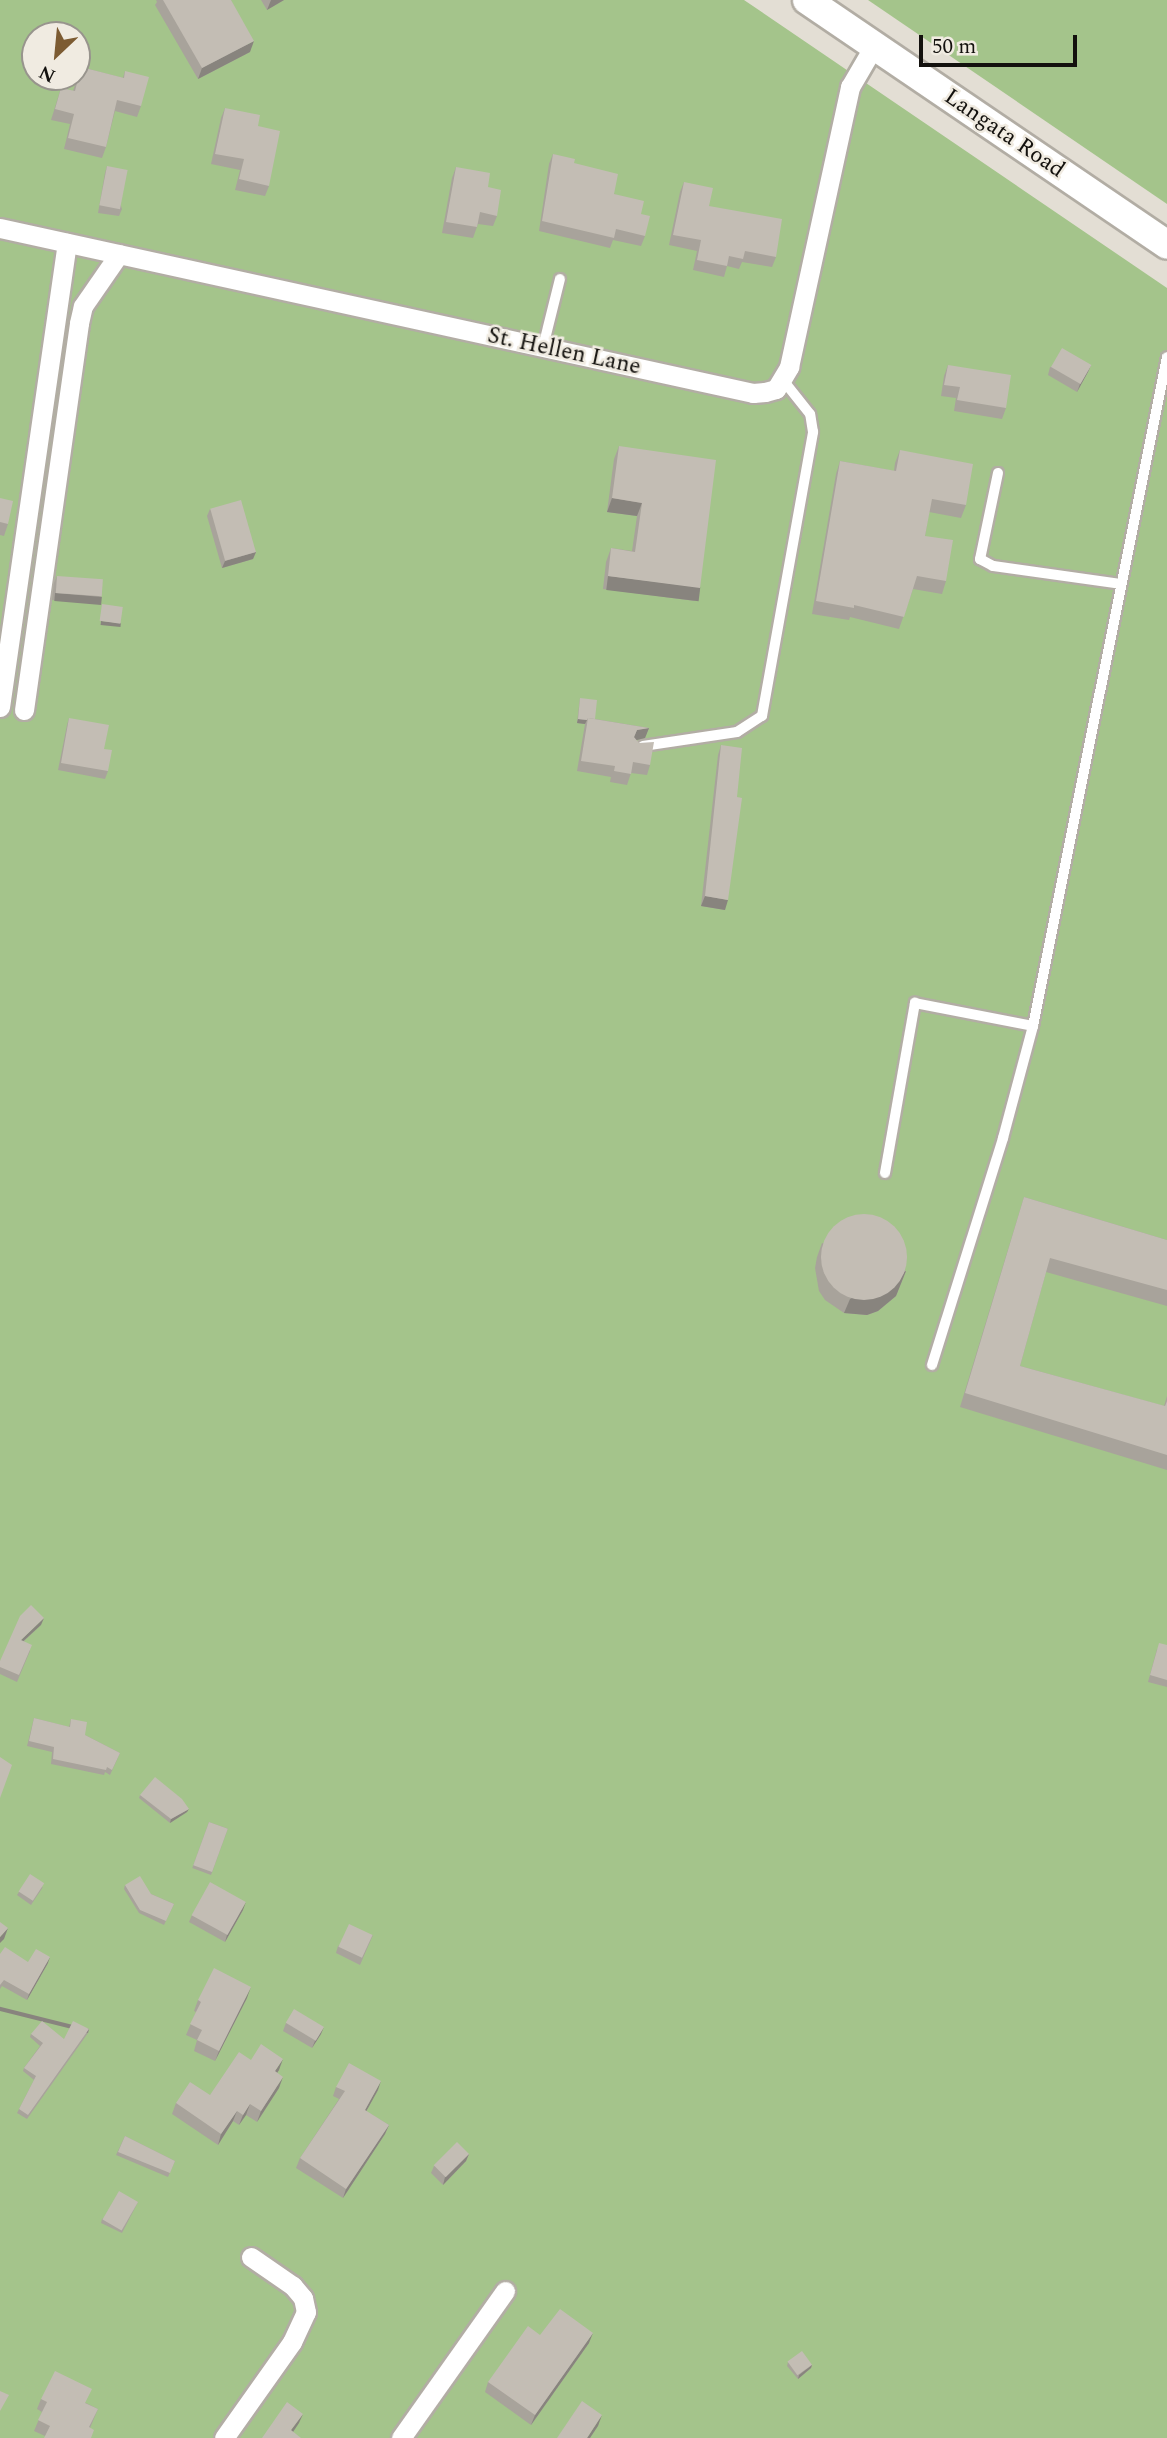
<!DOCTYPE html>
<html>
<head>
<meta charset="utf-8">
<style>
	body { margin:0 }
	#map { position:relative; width:1167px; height:2438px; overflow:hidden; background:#e3ded4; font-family:Spectral,serif }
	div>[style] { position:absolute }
	.green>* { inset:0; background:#a4c48b }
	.roads { filter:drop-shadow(2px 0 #b2ada4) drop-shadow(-2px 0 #b2ada4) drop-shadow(0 2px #b2ada4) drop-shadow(0 -2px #b2ada4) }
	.lane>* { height:10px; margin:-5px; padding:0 5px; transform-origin:5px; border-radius:5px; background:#fff }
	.street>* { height:19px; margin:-9.5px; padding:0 9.5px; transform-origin:9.5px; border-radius:9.5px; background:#fff }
	.secondary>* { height:28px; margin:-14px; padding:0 14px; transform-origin:14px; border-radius:14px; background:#fff }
	.wall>* { inset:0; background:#a8a39b; transform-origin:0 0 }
	.shaded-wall>* { inset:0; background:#88847e; transform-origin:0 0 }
	.building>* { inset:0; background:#c3bdb4; transform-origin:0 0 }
	.round { border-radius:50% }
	span { translate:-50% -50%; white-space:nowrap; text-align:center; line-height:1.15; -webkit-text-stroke:5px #f0ebe1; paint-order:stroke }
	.street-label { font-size:23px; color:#13110e }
	.north { position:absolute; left:21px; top:21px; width:70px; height:70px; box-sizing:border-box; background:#f0ebe1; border:2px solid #98948d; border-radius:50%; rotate:206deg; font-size:19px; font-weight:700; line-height:28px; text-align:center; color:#13110e }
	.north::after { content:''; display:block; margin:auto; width:24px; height:32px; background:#7c5b32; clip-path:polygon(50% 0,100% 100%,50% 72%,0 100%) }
	.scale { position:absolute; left:919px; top:35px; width:158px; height:32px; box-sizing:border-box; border:4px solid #13110e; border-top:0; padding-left:9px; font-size:21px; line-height:24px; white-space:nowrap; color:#13110e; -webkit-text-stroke:5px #f0ebe1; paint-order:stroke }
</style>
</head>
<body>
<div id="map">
	<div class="green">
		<div style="clip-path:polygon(evenodd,0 0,744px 0,1167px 288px,1167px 2438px,0 2438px,0 0,35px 35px,77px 35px,77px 77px,35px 77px,35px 35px)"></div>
		<div style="clip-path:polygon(868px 0,1167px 0,1167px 204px)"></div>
	</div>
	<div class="roads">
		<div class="lane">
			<div style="left:543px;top:347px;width:70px;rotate:-76deg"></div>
			<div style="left:998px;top:473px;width:88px;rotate:101.8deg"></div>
			<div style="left:980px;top:559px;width:15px;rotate:28deg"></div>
			<div style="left:993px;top:566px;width:129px;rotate:8deg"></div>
			<div style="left:643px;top:746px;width:95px;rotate:-8.5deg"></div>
			<div style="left:737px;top:732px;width:30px;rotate:-33deg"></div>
			<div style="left:762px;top:716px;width:289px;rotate:-79.8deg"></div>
			<div style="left:813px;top:432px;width:18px;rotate:-99deg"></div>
			<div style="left:810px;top:414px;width:43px;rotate:-128.5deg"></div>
			<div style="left:885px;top:1173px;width:173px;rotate:-80deg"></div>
			<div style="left:915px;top:1003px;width:120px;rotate:11deg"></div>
			<div style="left:932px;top:1365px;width:238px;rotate:-72.6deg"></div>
			<div style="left:1003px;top:1138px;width:116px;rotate:-75deg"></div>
			<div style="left:1033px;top:1026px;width:682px;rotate:-78.67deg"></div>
		</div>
		<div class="street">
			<div style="left:0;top:228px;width:771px;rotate:12.36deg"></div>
			<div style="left:753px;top:393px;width:12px;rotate:-5deg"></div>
			<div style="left:765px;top:392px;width:11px;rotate:-15deg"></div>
			<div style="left:776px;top:389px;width:26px;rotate:-59deg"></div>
			<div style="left:789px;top:367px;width:287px;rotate:-77.7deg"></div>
			<div style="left:850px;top:87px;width:48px;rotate:-59.7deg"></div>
			<div style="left:0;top:707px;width:469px;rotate:-81.8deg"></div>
			<div style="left:24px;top:710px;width:391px;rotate:-81.9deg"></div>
			<div style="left:79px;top:323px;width:17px;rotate:-77deg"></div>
			<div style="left:83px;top:306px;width:63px;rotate:-55.3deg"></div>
			<div style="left:224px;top:2438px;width:118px;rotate:-54.7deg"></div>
			<div style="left:292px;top:2342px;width:33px;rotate:-65deg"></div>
			<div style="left:306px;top:2312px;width:14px;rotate:-102deg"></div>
			<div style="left:303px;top:2298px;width:16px;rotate:-130deg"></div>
			<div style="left:293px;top:2286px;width:51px;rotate:-145.4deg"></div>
			<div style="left:401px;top:2438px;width:180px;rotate:-54.7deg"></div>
		</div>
		<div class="secondary">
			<div style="left:807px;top:0;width:435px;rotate:34.2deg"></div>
		</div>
	</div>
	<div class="wall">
		<div style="clip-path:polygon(156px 0,231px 0,250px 52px,198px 79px,155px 5px,157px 2px)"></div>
		<div style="clip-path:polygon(261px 0,284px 0,267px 10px)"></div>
		<div style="clip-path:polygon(81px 67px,123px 78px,125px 71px,141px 106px,137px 117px,115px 111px,106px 147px,102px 158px,64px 149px,70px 124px,51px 120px,61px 88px,73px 91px)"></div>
		<div style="clip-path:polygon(225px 108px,258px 126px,269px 186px,265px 196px,235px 190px,240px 170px,211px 164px,221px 118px)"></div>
		<div style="clip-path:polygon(553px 154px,574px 163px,641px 214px,645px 236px,641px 246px,613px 240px,610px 248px,539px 231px,549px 164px)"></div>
		<div style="clip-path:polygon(107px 166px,122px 209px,119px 216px,98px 213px,105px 173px)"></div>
		<div style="clip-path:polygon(456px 167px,488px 187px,497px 216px,493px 226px,478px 224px,473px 238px,442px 233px,452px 178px)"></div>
		<div style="clip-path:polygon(684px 182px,709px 206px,776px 257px,772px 267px,742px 262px,739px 269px,727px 266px,724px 277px,693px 270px,697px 251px,669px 245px,680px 192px)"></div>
		<div style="clip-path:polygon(948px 365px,1006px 408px,1002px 419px,954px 411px,956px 398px,941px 396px,944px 376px)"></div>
		<div style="clip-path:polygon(1091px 365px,1088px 372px,1077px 392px,1048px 375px,1050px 367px)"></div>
		<div style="clip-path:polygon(619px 446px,695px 601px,603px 589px,606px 562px,611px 548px,632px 551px,637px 516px,607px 512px,614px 459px)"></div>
		<div style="clip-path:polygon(900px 450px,966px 505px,961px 518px,929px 512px,925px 536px,946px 581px,942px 594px,913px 589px,899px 629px,850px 617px,849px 620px,812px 614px,836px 474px,840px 461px,894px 471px,895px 463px)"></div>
		<div style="clip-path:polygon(0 498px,8px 524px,4px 536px,0 535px)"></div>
		<div style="clip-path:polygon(210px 509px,256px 552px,253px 559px,222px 568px,207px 516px)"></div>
		<div style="clip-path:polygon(57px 576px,102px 597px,99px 604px,52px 600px,54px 583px)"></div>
		<div style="clip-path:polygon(580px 698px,595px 719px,649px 728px,645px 738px,636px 740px,650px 765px,647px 775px,631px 773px,627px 785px,610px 782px,611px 777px,577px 771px,585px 724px,577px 723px)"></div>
		<div style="clip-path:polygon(69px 718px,104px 749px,108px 771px,105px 779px,58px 770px,67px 725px)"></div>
		<div style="clip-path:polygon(721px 745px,725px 910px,701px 906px,718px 755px)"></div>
		<div style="clip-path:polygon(1024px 1197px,1167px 1240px,1167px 1306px,1046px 1272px,1020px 1366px,1164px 1406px,1167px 1396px,1167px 1470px,960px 1407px)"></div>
		<div style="clip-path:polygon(822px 1243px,906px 1271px,896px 1296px,878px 1311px,867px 1315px,844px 1313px,825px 1300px,819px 1291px,815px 1268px,817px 1257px)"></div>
		<div style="clip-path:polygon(41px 1625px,24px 1641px,30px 1651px,17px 1682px,0 1674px,0 1661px)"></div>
		<div style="clip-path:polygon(1167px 1645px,1167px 1687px,1148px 1682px,1157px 1649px)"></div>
		<div style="clip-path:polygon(34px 1718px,69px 1727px,71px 1719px,85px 1735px,120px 1753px,110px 1775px,105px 1772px,104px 1775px,51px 1764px,52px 1752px,27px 1746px)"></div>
		<div style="clip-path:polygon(140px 1795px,187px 1812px,170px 1823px,139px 1798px)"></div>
		<div style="left:209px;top:1822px;width:20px;height:49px;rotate:20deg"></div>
		<div style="clip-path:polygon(125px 1885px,151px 1894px,174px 1904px,164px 1925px,139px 1913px,124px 1889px)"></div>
		<div style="clip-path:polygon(43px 1887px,31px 1905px,17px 1895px,19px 1892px)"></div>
		<div style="clip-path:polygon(243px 1910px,225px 1942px,189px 1922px,192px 1915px)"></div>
		<div style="clip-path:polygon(373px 1935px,360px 1965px,336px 1953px,338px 1946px)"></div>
		<div style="clip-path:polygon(0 1954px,28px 1962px,48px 1963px,27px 2000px,2px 1986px,0 1989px)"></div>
		<div style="clip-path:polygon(247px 1998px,215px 2061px,194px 2051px,197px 2040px,186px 2035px,196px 2012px,194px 2011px,198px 2000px)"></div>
		<div style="clip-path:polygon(286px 2023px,321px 2034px,312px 2048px,283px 2031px)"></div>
		<div style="clip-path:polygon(89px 2029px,88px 2033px,27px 2119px,17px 2113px,34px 2080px,23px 2071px,24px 2068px,40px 2046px,30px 2037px,31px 2034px,64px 2039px)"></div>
		<div style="clip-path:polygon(251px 2060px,279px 2070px,277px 2073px,279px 2088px,257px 2122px,246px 2115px,239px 2125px,233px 2121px,218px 2145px,172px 2114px,176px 2103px,210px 2095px)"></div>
		<div style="clip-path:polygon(336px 2087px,378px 2090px,366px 2111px,389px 2125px,385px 2134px,343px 2198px,296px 2168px,300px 2158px,339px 2099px,333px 2096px)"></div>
		<div style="clip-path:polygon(125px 2136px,175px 2161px,168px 2177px,116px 2155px)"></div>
		<div style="clip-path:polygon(469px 2154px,466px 2161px,443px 2185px,431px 2173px,434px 2166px)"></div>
		<div style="clip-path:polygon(138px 2202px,122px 2233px,101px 2223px,102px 2219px)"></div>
		<div style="clip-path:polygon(540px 2335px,589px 2343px,531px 2425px,485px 2392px,488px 2382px)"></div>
		<div style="clip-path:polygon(788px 2362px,812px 2365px,811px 2368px,798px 2379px,787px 2366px)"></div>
		<div style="clip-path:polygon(41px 2399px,86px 2403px,98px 2409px,90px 2428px,45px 2436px,34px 2431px,42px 2412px,37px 2409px)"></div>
	</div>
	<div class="shaded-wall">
		<div style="clip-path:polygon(271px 0,284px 0,267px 10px)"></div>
		<div style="clip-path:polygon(254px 41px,250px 52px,198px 79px,202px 68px)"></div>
		<div style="clip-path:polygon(1091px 365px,1088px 372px,1077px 392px,1080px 384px)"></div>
		<div style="clip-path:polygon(612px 498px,642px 503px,637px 516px,607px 512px)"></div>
		<div style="clip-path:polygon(256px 552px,253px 559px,222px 568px,225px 561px)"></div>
		<div style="left:608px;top:576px;width:93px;height:14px;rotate:7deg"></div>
		<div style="left:55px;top:593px;width:47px;height:8px;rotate:5deg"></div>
		<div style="left:101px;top:621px;width:20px;height:4px;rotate:6deg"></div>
		<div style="clip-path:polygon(578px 719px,587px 720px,585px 724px,577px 723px)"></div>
		<div style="clip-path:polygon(649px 728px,645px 738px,633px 741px,630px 747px,637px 730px)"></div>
		<div style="clip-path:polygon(705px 896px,728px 900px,725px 910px,701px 906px)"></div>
		<div style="clip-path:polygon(906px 1271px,896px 1296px,878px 1311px,867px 1315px,844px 1313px,850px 1299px)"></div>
		<div style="clip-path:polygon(44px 1618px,41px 1625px,18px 1646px,21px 1640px)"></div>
		<div style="clip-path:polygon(189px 1809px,187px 1812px,170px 1823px,171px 1819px)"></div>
		<div style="clip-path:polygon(246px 1902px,243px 1910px,225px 1942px,227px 1935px)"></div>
		<div style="clip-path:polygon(8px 1928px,4px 1939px,0 1943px,0 1937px)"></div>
		<div style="clip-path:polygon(50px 1957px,48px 1963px,27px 2000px,29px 1994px)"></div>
		<div style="clip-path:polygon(251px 1987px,247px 1998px,215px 2061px,219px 2051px)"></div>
		<div style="clip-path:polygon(324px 2027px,321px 2034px,312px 2048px,315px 2041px)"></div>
		<div style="left:89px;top:2029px;width:4px;height:105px;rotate:104deg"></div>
		<div style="clip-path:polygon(283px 2059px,279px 2070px,271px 2082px,275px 2071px)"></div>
		<div style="clip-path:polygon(283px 2077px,279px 2088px,257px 2122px,261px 2111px)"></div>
		<div style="clip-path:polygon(381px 2081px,378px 2090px,362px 2119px,365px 2110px)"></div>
		<div style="clip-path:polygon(250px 2104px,246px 2115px,239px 2125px,243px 2115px)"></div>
		<div style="clip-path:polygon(237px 2111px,233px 2121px,218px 2145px,221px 2134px)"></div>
		<div style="clip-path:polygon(389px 2125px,385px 2134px,343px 2198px,346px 2189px)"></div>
		<div style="clip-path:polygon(469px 2154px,466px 2161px,443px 2185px,445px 2177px)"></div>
		<div style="clip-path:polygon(593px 2333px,589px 2343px,531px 2425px,535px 2415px)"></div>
		<div style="clip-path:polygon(812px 2365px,811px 2368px,798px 2379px,799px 2375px)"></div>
		<div style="clip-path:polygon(303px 2414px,299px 2423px,289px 2438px,291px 2430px)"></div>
		<div style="clip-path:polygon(602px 2415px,598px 2426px,590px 2438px,587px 2438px)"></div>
	</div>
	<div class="building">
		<div style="clip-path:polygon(163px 0,231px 0,254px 41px,202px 68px)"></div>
		<div style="clip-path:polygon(81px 67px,124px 78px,125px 71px,149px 77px,141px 106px,117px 100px,106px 147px,68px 138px,74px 114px,55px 109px,61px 88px,75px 91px)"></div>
		<div style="clip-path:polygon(225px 108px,260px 115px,258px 126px,280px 131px,269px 186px,239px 179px,244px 159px,215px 154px)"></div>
		<div style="clip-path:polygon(553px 154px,575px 159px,574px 163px,618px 174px,614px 194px,644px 201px,641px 214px,650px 216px,645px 236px,616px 229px,614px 238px,542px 221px)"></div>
		<div style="left:107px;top:166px;width:21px;height:40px;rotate:11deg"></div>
		<div style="clip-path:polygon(456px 167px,490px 173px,488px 187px,501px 190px,497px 216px,480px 212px,477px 227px,446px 222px)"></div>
		<div style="clip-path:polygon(684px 182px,713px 188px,709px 206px,782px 219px,776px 257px,745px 251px,743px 259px,729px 256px,727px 266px,697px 260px,701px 240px,673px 235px)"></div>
		<div style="left:1062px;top:348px;width:34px;height:22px;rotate:30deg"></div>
		<div style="clip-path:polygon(948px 365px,1011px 375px,1006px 408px,957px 400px,960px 387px,944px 385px)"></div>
		<div style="clip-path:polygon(619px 446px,716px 460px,700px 588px,608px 576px,611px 548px,635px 552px,642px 503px,612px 498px)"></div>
		<div style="clip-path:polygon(900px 450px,973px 464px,966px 505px,932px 499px,925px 536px,953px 540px,946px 581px,917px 576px,904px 617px,854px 605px,854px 608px,816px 601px,840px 461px,896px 471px)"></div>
		<div style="clip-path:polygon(0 498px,13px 501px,8px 524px,0 522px)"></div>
		<div style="left:241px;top:500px;width:54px;height:32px;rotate:74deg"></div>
		<div style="left:57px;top:576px;width:46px;height:17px;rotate:4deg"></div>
		<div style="left:102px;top:604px;width:21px;height:17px;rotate:8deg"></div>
		<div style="clip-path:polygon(580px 698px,597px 700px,595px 719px,588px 718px,587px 720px,578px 719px)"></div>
		<div style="clip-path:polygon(69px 718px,109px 725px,104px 749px,112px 750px,108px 771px,61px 763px)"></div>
		<div style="clip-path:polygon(588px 718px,649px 728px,637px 730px,634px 737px,639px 743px,654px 742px,650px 765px,633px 762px,631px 774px,614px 771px,615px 766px,581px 761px)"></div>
		<div style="clip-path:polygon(721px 745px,742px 748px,737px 797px,742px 798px,728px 900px,705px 896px)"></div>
		<div style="clip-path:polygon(1024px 1197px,1167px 1240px,1167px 1290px,1050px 1258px,1020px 1366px,1165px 1406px,1167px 1401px,1167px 1455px,965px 1393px)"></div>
		<div class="round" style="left:821px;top:1214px;width:86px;height:86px"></div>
		<div style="clip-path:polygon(31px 1605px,44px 1618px,21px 1640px,32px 1645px,19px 1675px,0 1667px,0 1661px,20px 1616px)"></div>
		<div style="clip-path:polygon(1159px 1643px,1167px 1645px,1167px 1680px,1150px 1675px)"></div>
		<div style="clip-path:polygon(34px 1718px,70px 1727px,71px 1719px,87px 1722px,85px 1735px,120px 1753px,112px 1770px,107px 1767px,106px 1770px,53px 1759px,54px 1747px,29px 1741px)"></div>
		<div style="clip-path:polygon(0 1757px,12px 1765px,0 1798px)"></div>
		<div style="clip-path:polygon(155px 1777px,182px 1799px,189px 1809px,171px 1819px,140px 1795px)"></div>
		<div style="left:209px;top:1822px;width:20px;height:46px;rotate:20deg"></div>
		<div style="left:30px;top:1874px;width:17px;height:21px;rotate:33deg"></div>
		<div style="clip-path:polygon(140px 1876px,151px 1894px,174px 1904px,166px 1921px,140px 1910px,125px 1885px)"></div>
		<div style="left:210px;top:1882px;width:41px;height:38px;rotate:29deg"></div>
		<div style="clip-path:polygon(0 1922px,8px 1928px,0 1937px)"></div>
		<div style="left:349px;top:1924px;width:26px;height:25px;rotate:25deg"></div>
		<div style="clip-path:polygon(5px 1947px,28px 1962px,36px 1949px,50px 1957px,29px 1994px,4px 1980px,0 1985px,0 1954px)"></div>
		<div style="clip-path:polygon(214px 1968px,251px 1987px,219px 2051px,197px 2040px,202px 2030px,190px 2024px,201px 2002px,198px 2000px)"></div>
		<div style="left:294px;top:2009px;width:35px;height:16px;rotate:31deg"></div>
		<div style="clip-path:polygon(42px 2021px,64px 2039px,73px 2021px,89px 2029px,28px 2115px,19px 2109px,36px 2076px,24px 2068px,43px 2043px,31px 2034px)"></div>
		<div style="clip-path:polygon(261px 2044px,283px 2059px,275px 2071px,283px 2077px,261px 2111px,250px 2104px,243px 2115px,237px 2111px,221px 2134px,176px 2103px,190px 2082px,210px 2095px,239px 2052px,251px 2060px)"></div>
		<div style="clip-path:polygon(349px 2063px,381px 2081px,365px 2110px,389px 2125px,346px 2189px,300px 2158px,345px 2091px,336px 2087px)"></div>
		<div style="clip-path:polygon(125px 2136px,175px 2161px,170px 2173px,118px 2152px)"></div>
		<div style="left:457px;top:2142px;width:17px;height:33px;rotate:45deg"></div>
		<div style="left:119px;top:2191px;width:22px;height:33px;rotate:30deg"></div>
		<div style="clip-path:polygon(560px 2309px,593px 2333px,535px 2415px,488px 2382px,528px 2326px,540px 2335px)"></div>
		<div style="left:802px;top:2351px;width:17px;height:18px;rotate:54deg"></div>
		<div style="clip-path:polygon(55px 2371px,92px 2389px,85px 2403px,98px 2409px,89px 2427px,94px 2430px,91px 2438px,44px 2438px,50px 2426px,38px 2420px,47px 2402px,41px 2399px)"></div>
		<div style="clip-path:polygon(0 2391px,9px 2395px,0 2411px)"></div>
		<div style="clip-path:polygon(582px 2401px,602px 2415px,587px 2438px,557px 2438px)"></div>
		<div style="clip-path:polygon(287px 2402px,303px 2414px,291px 2430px,301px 2438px,262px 2438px)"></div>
	</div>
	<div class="street-label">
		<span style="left:1004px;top:134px;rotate:34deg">Langata Road</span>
		<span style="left:564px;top:352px;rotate:12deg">St. Hellen Lane</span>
	</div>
	<div class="north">N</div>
	<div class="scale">50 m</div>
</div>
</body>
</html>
